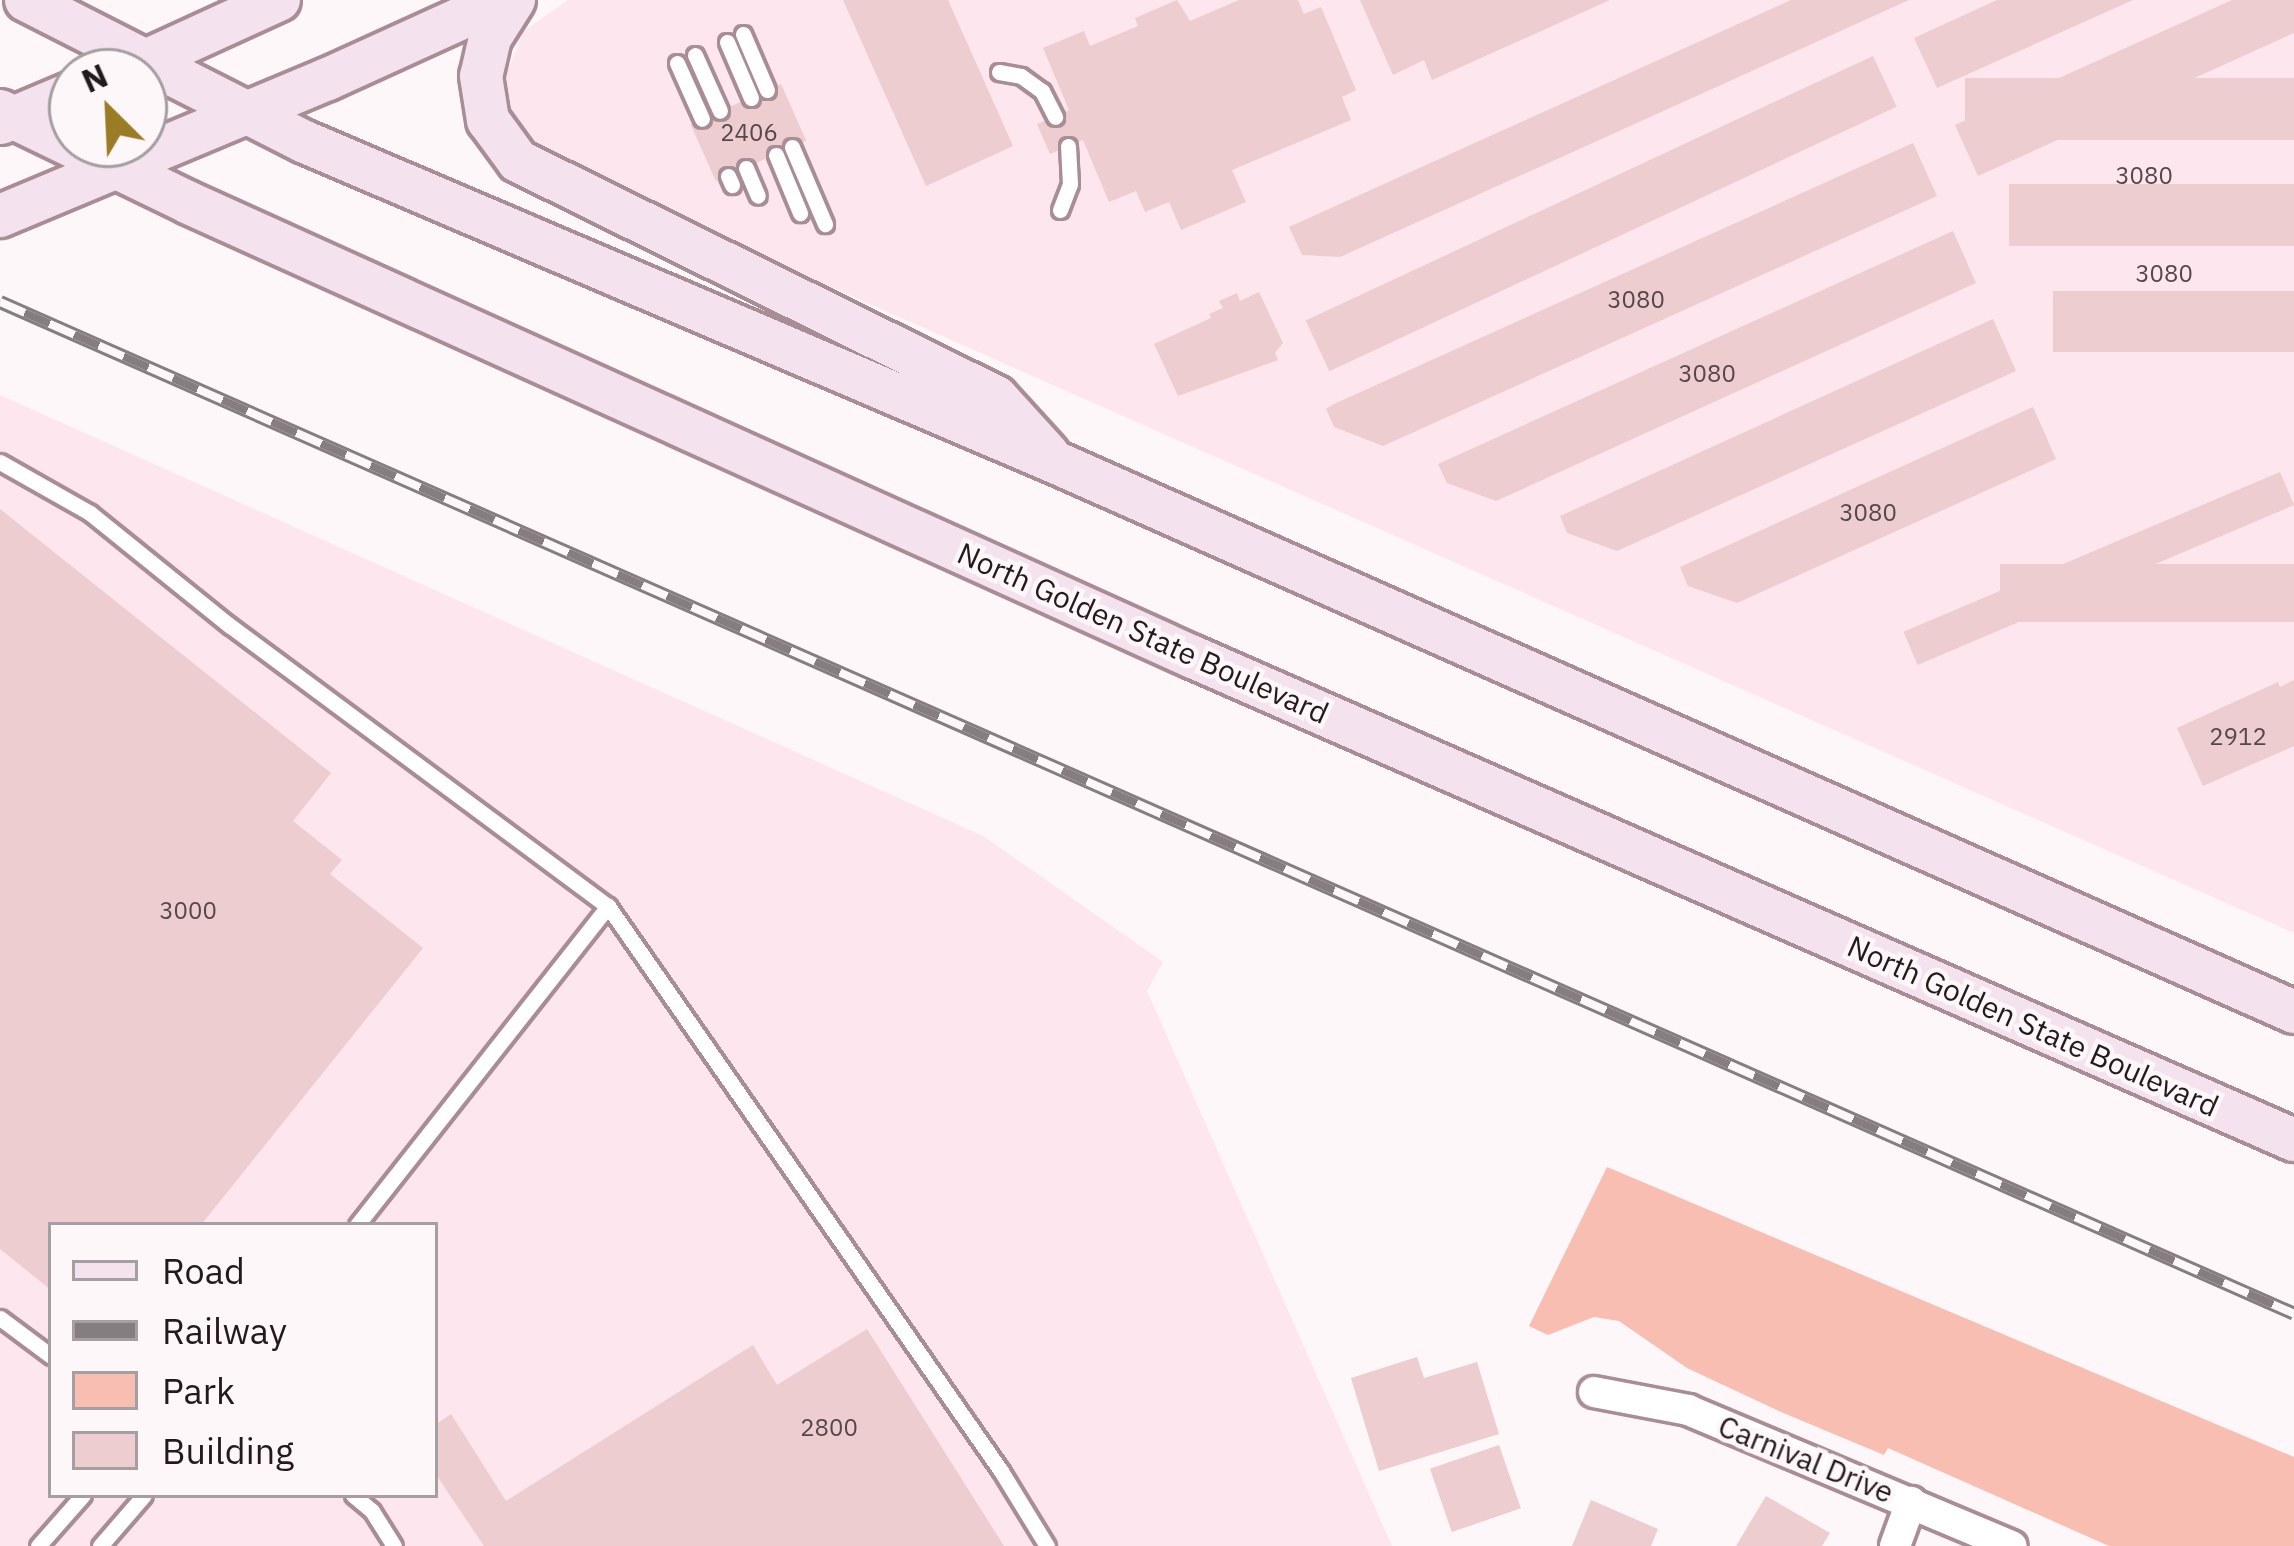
<!DOCTYPE html>
<html>
<head>
<meta charset="utf-8">
<style>
	body { margin:0 }
	#map { position:relative; width:2294px; height:1546px; overflow:hidden; background:#fdf7f9; font-family:"IBM Plex Sans",sans-serif }
	div>[style] { position:absolute }
	.built>* { inset:0; background:#fde6ed }
	.green>* { inset:0; background:#f7beb1 }
	.building>* { inset:0; background:#edcdcf; transform-origin:0 0 }
	.roads { filter:drop-shadow(3px 0 #a98d96) drop-shadow(-3px 0 #a98d96) drop-shadow(0 3px #a98d96) drop-shadow(0 -3px #a98d96) }
	.service>* { height:15px; margin:-7.5px; padding:0 7.5px; transform-origin:7.5px; border-radius:7.5px; background:#fff }
	.minor>* { height:30px; margin:-15px; padding:0 15px; transform-origin:15px; border-radius:15px; background:#fff }
	.secondary>* { height:42px; margin:-21px; padding:0 21px; transform-origin:21px; border-radius:21px; background:#f5e2ef }
	.rail>* { height:14px; margin-top:-7px; transform-origin:0; background:repeating-linear-gradient(90deg,#fdf7f9 0 27px,#867d80 0 54px); box-sizing:border-box; border-block:3px solid #867d80 }
	span { translate:-50% -50%; white-space:nowrap; text-align:center; line-height:1.15; -webkit-text-stroke:9px #fdf7f9; paint-order:stroke }
	.number-label { font-size:24px; color:#56474a }
	.number-label span { -webkit-text-stroke-width:0 }
	.street-label { font-size:30px; color:#241a1d }
	.legend { position:absolute; left:48px; top:1222px; width:390px; height:276px; box-sizing:border-box; background:#fdf7f9; border:3px solid #a69fa1; margin:0; padding:15px 21px; list-style:none; font-size:36px; color:#241a1d }
	.legend li { display:flex; align-items:center; gap:24px; height:60px }
	.legend b { width:60px; border:3px solid #a69fa1 }
	.north { position:absolute; left:48px; top:48px; width:120px; height:120px; box-sizing:border-box; background:#fdf7f9; border:3px solid #a69fa1; border-radius:50%; rotate:336deg; font-size:33px; font-weight:700; line-height:48px; text-align:center; color:#241a1d }
	.north::after { content:''; display:block; margin:auto; width:42px; height:54px; background:#9a7c25; clip-path:polygon(50% 0,100% 100%,50% 72%,0 100%) }
</style>
</head>
<body>
<div id="map">
	<div class="built">
		<div style="clip-path:polygon(568px 0,2294px 0,2294px 933px,548px 162px,512px 121px,505px 77px,524px 31px)"></div>
		<div style="clip-path:polygon(evenodd,0 395px,983px 836px,1163px 962px,1147px 991px,1392px 1546px,0 1546px,0 395px,51px 1225px,435px 1225px,435px 1495px,51px 1495px,51px 1225px)"></div>
	</div>
	<div class="green">
		<div style="clip-path:polygon(1607px 1167px,2294px 1457px,2294px 1546px,2109px 1546px,1888px 1448px,1884px 1455px,1781px 1412px,1687px 1368px,1619px 1321px,1594px 1317px,1548px 1335px,1529px 1326px)"></div>
	</div>
	<div class="building">
		<div style="clip-path:polygon(843px 0,948px 0,1013px 146px,926px 186px)"></div>
		<div style="clip-path:polygon(1177px 0,1190px 21px,1239px 0,1298px 0,1304px 14px,1321px 7px,1356px 90px,1342px 97px,1351px 120px,1232px 170px,1246px 202px,1181px 230px,1169px 202px,1145px 212px,1136px 191px,1109px 202px,1083px 140px,1050px 154px,1037px 124px,1069px 110px,1043px 48px,1084px 31px,1090px 46px,1138px 26px,1135px 18px)"></div>
		<div style="clip-path:polygon(1360px 0,1610px 0,1432px 80px,1424px 60px,1393px 75px)"></div>
		<div style="clip-path:polygon(1791px 0,1909px 0,1340px 257px,1302px 255px,1289px 227px)"></div>
		<div style="clip-path:polygon(1997px 0,2133px 0,1937px 88px,1914px 38px)"></div>
		<div style="clip-path:polygon(2232px 0,2294px 0,2294px 33px,1978px 176px,1955px 125px)"></div>
		<div style="left:1873px;top:56px;width:56px;height:626px;rotate:65deg"></div>
		<div style="left:2294px;top:78px;width:62px;height:329px;rotate:90deg"></div>
		<div style="left:781px;top:84px;width:62px;height:99px;rotate:66deg"></div>
		<div style="clip-path:polygon(1913px 143px,1937px 196px,1383px 446px,1334px 427px,1326px 409px,1334px 404px)"></div>
		<div style="left:2294px;top:184px;width:62px;height:285px;rotate:90deg"></div>
		<div style="clip-path:polygon(1953px 231px,1976px 283px,1496px 501px,1447px 483px,1438px 464px)"></div>
		<div style="left:2294px;top:291px;width:61px;height:241px;rotate:90deg"></div>
		<div style="clip-path:polygon(1259px 292px,1283px 343px,1275px 353px,1278px 360px,1178px 396px,1154px 344px,1211px 318px,1209px 314px,1223px 308px,1219px 301px,1237px 293px,1240px 301px)"></div>
		<div style="clip-path:polygon(1993px 319px,2016px 371px,1617px 551px,1567px 533px,1560px 516px)"></div>
		<div style="clip-path:polygon(2033px 407px,2056px 459px,1737px 603px,1688px 586px,1680px 567px)"></div>
		<div style="left:2280px;top:472px;width:36px;height:409px;rotate:67deg"></div>
		<div style="clip-path:polygon(0 509px,331px 773px,293px 821px,342px 860px,330px 874px,423px 948px,201px 1225px,51px 1225px,51px 1290px,0 1249px)"></div>
		<div style="left:2294px;top:564px;width:58px;height:294px;rotate:90deg"></div>
		<div style="clip-path:polygon(2294px 680px,2294px 746px,2203px 786px,2177px 728px,2278px 682px,2280px 687px)"></div>
		<div style="clip-path:polygon(867px 1329px,1004px 1546px,484px 1546px,435px 1473px,435px 1425px,451px 1414px,506px 1501px,753px 1345px,777px 1385px)"></div>
		<div style="clip-path:polygon(1417px 1357px,1424px 1378px,1477px 1362px,1499px 1434px,1379px 1471px,1351px 1378px)"></div>
		<div style="left:1499px;top:1445px;width:67px;height:73px;rotate:71deg"></div>
		<div style="clip-path:polygon(1766px 1496px,1830px 1533px,1822px 1546px,1736px 1546px)"></div>
		<div style="clip-path:polygon(1591px 1500px,1658px 1529px,1651px 1546px,1572px 1546px)"></div>
	</div>
	<div class="roads">
		<div class="service">
			<div style="left:743px;top:34px;width:61px;rotate:66.8deg"></div>
			<div style="left:727px;top:42px;width:61px;rotate:66.8deg"></div>
			<div style="left:695px;top:55px;width:61px;rotate:65.9deg"></div>
			<div style="left:677px;top:63px;width:61px;rotate:65.9deg"></div>
			<div style="left:999px;top:72px;width:22px;rotate:10deg"></div>
			<div style="left:1021px;top:76px;width:26px;rotate:36deg"></div>
			<div style="left:1042px;top:91px;width:29px;rotate:63deg"></div>
			<div style="left:792px;top:147px;width:84px;rotate:66.8deg"></div>
			<div style="left:776px;top:155px;width:63px;rotate:67.5deg"></div>
			<div style="left:746px;top:168px;width:30px;rotate:67deg"></div>
			<div style="left:728px;top:176px;width:10px;rotate:66deg"></div>
			<div style="left:1060px;top:210px;width:28px;rotate:-69deg"></div>
			<div style="left:1070px;top:184px;width:38px;rotate:-93deg"></div>
			<div style="left:0;top:462px;width:103px;rotate:29.5deg"></div>
			<div style="left:90px;top:513px;width:179px;rotate:38.9deg"></div>
			<div style="left:229px;top:625px;width:472px;rotate:36.6deg"></div>
			<div style="left:608px;top:906px;width:688px;rotate:55.18deg"></div>
			<div style="left:1001px;top:1471px;width:88px;rotate:58.5deg"></div>
			<div style="left:357px;top:1225px;width:406px;rotate:-51.8deg"></div>
			<div style="left:0;top:1318px;width:64px;rotate:36.7deg"></div>
			<div style="left:353px;top:1495px;width:25px;rotate:40deg"></div>
			<div style="left:372px;top:1511px;width:41px;rotate:57.8deg"></div>
			<div style="left:38px;top:1546px;width:68px;rotate:-48.6deg"></div>
			<div style="left:100px;top:1546px;width:67px;rotate:-49.2deg"></div>
		</div>
		<div class="minor">
			<div style="left:1594px;top:1392px;width:96px;rotate:10.8deg"></div>
			<div style="left:1688px;top:1410px;width:351px;rotate:22.8deg"></div>
			<div style="left:1895px;top:1546px;width:47px;rotate:-70deg"></div>
		</div>
		<div class="secondary">
			<div style="left:26px;top:0;width:313px;rotate:27deg"></div>
			<div style="left:305px;top:142px;width:818px;rotate:23.12deg"></div>
			<div style="left:1057px;top:463px;width:1353px;rotate:23.93deg"></div>
			<div style="left:514px;top:0;width:45px;rotate:122.3deg"></div>
			<div style="left:490px;top:38px;width:39px;rotate:103deg"></div>
			<div style="left:481px;top:76px;width:45px;rotate:81deg"></div>
			<div style="left:488px;top:120px;width:51px;rotate:53.8deg"></div>
			<div style="left:518px;top:161px;width:533px;rotate:26.28deg"></div>
			<div style="left:996px;top:397px;width:77px;rotate:47.6deg"></div>
			<div style="left:128px;top:69px;width:166px;rotate:-24.6deg"></div>
			<div style="left:0;top:111px;width:208px;rotate:25.9deg"></div>
			<div style="left:187px;top:202px;width:1104px;rotate:24.34deg"></div>
			<div style="left:1193px;top:657px;width:1202px;rotate:23.69deg"></div>
			<div style="left:1px;top:123px;width:77px;rotate:-22.9deg"></div>
			<div style="left:0;top:216px;width:355px;rotate:-22.7deg"></div>
			<div style="left:328px;top:79px;width:190px;rotate:-24.5deg"></div>
		</div>
	</div>
	<div class="rail">
		<div style="left:0;top:302px;width:2507px;rotate:23.8deg"></div>
	</div>
	<div class="number-label">
		<span style="left:749px;top:133px">2406</span>
		<span style="left:2144px;top:176px">3080</span>
		<span style="left:2164px;top:274px">3080</span>
		<span style="left:1636px;top:300px">3080</span>
		<span style="left:1707px;top:374px">3080</span>
		<span style="left:1868px;top:513px">3080</span>
		<span style="left:2238px;top:737px">2912</span>
		<span style="left:188px;top:911px">3000</span>
		<span style="left:829px;top:1428px">2800</span>
	</div>
	<div class="street-label">
		<span style="left:1143px;top:633px;rotate:24deg">North Golden State Boulevard</span>
		<span style="left:2033px;top:1026px;rotate:24deg">North Golden State Boulevard</span>
		<span style="left:1806px;top:1459px;rotate:22deg">Carnival Drive</span>
	</div>
	<ul class="legend">
	<li><b style="height:15px;background:#f5e2ef"></b>Road</li>
	<li><b style="height:15px;background:#867d80"></b>Railway</li>
	<li><b style="height:33px;background:#f7beb1"></b>Park</li>
	<li><b style="height:33px;background:#edcdcf"></b>Building</li>
	</ul>
	<div class="north">N</div>
</div>
</body>
</html>
